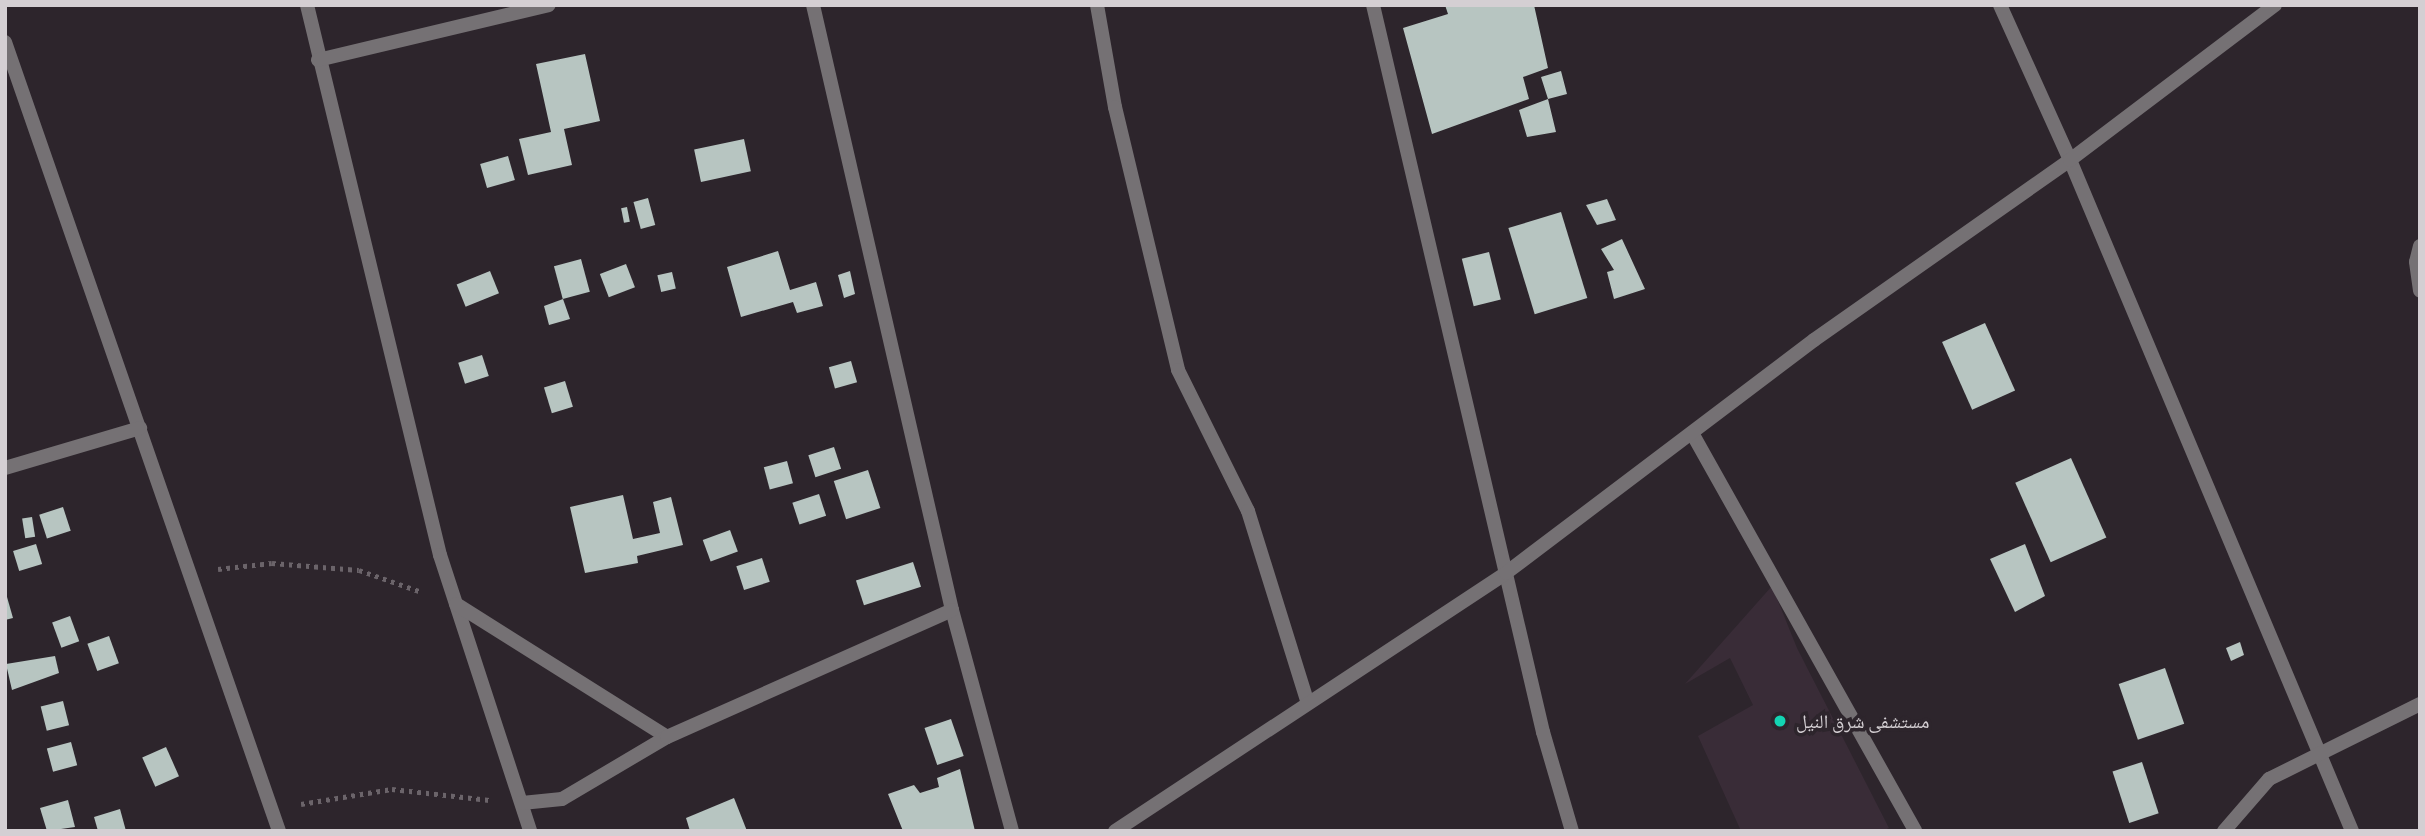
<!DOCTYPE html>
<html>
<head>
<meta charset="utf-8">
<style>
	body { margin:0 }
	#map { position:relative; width:2425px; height:836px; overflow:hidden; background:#2d252c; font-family:Literata,"Noto Naskh Arabic",serif }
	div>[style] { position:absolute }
	.built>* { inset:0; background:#392c37 }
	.building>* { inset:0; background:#b7c5c1; transform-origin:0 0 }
	.path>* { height:4.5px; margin-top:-2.25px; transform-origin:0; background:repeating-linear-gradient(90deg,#6b646a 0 3.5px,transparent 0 8.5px) }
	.minor>* { height:14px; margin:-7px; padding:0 7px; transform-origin:7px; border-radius:7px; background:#757174 }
	.dots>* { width:19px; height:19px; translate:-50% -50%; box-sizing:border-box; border:4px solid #2d252c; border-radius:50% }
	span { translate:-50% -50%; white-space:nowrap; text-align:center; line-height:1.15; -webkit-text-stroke:7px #2d252c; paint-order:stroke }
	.poi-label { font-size:19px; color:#d4cfd3 }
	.left { translate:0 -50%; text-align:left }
	.frame { position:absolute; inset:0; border:7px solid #d4cfd3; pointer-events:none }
</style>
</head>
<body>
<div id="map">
	<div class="built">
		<div style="clip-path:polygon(1772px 586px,1797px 648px,1889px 828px,1882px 831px,1741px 831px,1698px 736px,1753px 705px,1730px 658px,1685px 684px)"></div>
	</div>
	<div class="building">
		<div style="clip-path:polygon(1445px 5px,1534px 5px,1548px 68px,1523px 77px,1529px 99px,1432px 134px,1403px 28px,1448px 14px)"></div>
		<div style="clip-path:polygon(585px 54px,600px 121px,564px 129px,572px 165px,528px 175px,519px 139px,551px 132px,536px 64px)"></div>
		<div style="clip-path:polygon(1561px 71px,1567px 94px,1548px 99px,1556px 132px,1527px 137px,1519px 110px,1548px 99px,1541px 77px)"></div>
		<div style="left:744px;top:139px;width:33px;height:51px;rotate:78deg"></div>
		<div style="left:508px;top:156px;width:25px;height:29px;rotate:74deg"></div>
		<div style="left:648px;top:198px;width:28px;height:15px;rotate:75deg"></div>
		<div style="clip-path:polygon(1607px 199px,1616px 220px,1597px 225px,1586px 205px)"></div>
		<div style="left:627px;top:207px;width:15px;height:6px;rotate:79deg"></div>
		<div style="left:1561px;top:212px;width:90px;height:55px;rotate:73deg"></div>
		<div style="clip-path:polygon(1622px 239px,1645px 289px,1614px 299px,1607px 272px,1614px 270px,1601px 249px)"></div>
		<div style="clip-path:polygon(778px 251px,790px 290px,816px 282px,823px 306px,797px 313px,793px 302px,741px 317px,727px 267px)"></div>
		<div style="left:1489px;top:252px;width:49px;height:28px;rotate:76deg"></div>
		<div style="left:581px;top:259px;width:34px;height:28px;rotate:75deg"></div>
		<div style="left:626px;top:264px;width:25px;height:28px;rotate:69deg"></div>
		<div style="left:490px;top:271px;width:24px;height:36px;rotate:68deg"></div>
		<div style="clip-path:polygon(850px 271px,855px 294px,844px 298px,838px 275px)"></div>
		<div style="left:672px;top:272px;width:17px;height:15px;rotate:77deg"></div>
		<div style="clip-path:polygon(563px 299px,570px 319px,549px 325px,544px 306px)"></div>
		<div style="left:1985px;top:323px;width:74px;height:47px;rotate:66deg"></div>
		<div style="left:482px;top:355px;width:22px;height:25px;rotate:72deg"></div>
		<div style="left:851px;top:361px;width:22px;height:23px;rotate:74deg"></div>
		<div style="left:565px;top:381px;width:27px;height:22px;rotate:73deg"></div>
		<div style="left:834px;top:447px;width:23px;height:27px;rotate:72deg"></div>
		<div style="left:2071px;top:458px;width:87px;height:61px;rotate:66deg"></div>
		<div style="left:787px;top:461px;width:23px;height:24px;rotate:75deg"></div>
		<div style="left:868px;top:470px;width:40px;height:36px;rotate:72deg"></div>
		<div style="left:819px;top:494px;width:23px;height:28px;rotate:72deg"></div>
		<div style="clip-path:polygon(623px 495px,633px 539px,660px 533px,653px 502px,671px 497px,683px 545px,637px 556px,638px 563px,585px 573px,570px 507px)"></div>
		<div style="left:63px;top:507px;width:25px;height:25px;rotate:72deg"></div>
		<div style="left:32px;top:517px;width:20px;height:10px;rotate:81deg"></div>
		<div style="left:730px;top:530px;width:23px;height:29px;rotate:70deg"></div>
		<div style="left:36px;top:544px;width:21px;height:24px;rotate:73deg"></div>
		<div style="clip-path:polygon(2025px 544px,2045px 596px,2015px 612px,1990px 559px)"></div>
		<div style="left:762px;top:558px;width:25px;height:27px;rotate:72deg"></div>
		<div style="left:913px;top:562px;width:26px;height:60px;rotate:72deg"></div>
		<div style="clip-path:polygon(5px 590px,13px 618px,5px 620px)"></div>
		<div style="left:70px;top:616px;width:27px;height:19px;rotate:70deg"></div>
		<div style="left:109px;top:636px;width:29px;height:23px;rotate:70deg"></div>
		<div style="clip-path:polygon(2240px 642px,2244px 655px,2231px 661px,2226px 648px)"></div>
		<div style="clip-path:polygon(55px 656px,59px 673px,12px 690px,6px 664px)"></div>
		<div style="left:2165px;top:668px;width:59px;height:49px;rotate:71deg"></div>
		<div style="left:63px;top:701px;width:25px;height:23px;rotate:76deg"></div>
		<div style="left:951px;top:719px;width:39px;height:28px;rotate:71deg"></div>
		<div style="left:71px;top:742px;width:24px;height:25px;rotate:75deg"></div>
		<div style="left:166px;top:747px;width:32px;height:26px;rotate:66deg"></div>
		<div style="left:2142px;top:762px;width:54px;height:31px;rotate:72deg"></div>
		<div style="clip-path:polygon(960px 769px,975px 831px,903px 831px,888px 794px,914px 785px,920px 793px,939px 787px,937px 778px)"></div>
		<div style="clip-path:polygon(734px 798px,747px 831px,690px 831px,686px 818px)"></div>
		<div style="clip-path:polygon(68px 800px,75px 827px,47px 831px,40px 808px)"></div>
		<div style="clip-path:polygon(120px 809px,126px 831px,98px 831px,94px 817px)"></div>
	</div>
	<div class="path">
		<div style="left:218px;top:569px;width:54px;rotate:-6.3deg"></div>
		<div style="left:272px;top:563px;width:87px;rotate:4.6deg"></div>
		<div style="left:359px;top:570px;width:67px;rotate:19.2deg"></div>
		<div style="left:301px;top:804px;width:92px;rotate:-9.4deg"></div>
		<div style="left:392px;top:789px;width:98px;rotate:6.5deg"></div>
	</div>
	<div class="minor">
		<div style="left:307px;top:5px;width:566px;rotate:76.41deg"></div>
		<div style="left:440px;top:555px;width:290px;rotate:71.9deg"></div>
		<div style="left:813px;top:5px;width:621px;rotate:77.06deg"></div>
		<div style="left:952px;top:610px;width:229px;rotate:74.8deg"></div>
		<div style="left:1097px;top:5px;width:104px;rotate:80deg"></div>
		<div style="left:1115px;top:107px;width:270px;rotate:76.5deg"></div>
		<div style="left:1178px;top:370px;width:157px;rotate:63.6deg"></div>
		<div style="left:1248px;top:511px;width:199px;rotate:72.7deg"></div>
		<div style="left:1373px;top:5px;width:747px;rotate:76.84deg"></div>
		<div style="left:1543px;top:732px;width:103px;rotate:73.7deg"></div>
		<div style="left:2000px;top:5px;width:170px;rotate:65.7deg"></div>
		<div style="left:2070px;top:160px;width:728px;rotate:67.2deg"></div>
		<div style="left:5px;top:42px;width:835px;rotate:70.85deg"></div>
		<div style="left:318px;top:60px;width:237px;rotate:-13.4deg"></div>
		<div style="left:2420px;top:246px;width:16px;rotate:104deg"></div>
		<div style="left:2416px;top:262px;width:29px;rotate:82deg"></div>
		<div style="left:1692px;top:433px;width:456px;rotate:60.7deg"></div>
		<div style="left:5px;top:468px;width:141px;rotate:-16.5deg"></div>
		<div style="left:456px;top:604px;width:249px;rotate:32.2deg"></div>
		<div style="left:522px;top:803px;width:40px;rotate:-5.7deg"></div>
		<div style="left:562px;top:799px;width:122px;rotate:-30.6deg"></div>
		<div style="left:667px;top:737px;width:312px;rotate:-24deg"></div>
		<div style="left:1115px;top:831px;width:468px;rotate:-33.4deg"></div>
		<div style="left:1506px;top:573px;width:386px;rotate:-37.1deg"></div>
		<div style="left:1814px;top:340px;width:313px;rotate:-35.1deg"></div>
		<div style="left:2070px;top:160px;width:257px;rotate:-37.1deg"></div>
		<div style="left:2224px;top:831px;width:69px;rotate:-49.1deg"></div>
		<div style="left:2269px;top:779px;width:169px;rotate:-26.4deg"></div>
	</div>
	<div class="dots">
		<div style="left:1780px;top:721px;background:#13d5b3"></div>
	</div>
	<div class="poi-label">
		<span class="left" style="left:1796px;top:721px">مستشفى شرق النيل</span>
	</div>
	<div class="frame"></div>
</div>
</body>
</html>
